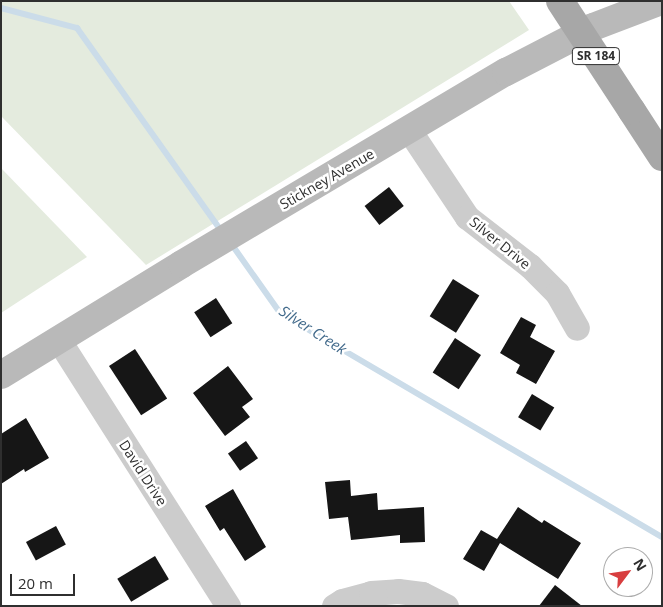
<!DOCTYPE html>
<html>
<head>
<meta charset="utf-8">
<style>
	body { margin:0 }
	#map { position:relative; width:663px; height:607px; overflow:hidden; background:#fff; font-family:"Open Sans",sans-serif }
	div>[style] { position:absolute }
	.green>* { inset:0; background:#e4ebde }
	.stream>* { height:6px; margin:-3px; padding:0 3px; transform-origin:3px; border-radius:3px; background:#cbdce9 }
	.building>* { inset:0; background:#161616; transform-origin:0 0 }
	.street>* { height:25px; margin:-12.5px; padding:0 12.5px; transform-origin:12.5px; border-radius:12.5px; background:#ccc }
	.secondary>* { height:28px; margin:-14px; padding:0 14px; transform-origin:14px; border-radius:14px; background:#b9b9b9 }
	.primary>* { height:28px; margin:-14px; padding:0 14px; transform-origin:14px; border-radius:14px; background:#a7a7a7 }
	.primary-bridge>* { height:28px; margin:-14px; padding:0 14px; transform-origin:14px; border-radius:14px; background:#a7a7a7 }
	span { translate:-50% -50%; white-space:nowrap; text-align:center; line-height:1.15; -webkit-text-stroke:5px #fff; paint-order:stroke }
	.shield-label span { padding:1px 4px; background:#fff; border:1px solid; border-radius:4px; -webkit-text-stroke-width:0 }
	.shield-label { font-size:12px; color:#2f2f2f; font-weight:700 }
	.street-label { font-size:14px; color:#2f2f2f }
	.water-label { font-size:15px; color:#426a8b; font-style:italic }
	.frame { position:absolute; inset:0; border:2px solid #2f2f2f; pointer-events:none }
	.north { position:absolute; left:603px; top:547px; width:50px; height:50px; box-sizing:border-box; background:#fff; border:1px solid #acacac; border-radius:50%; rotate:59deg; font-size:14px; font-weight:700; line-height:20px; text-align:center; color:#2f2f2f }
	.north::after { content:''; display:block; margin:auto; width:18px; height:22px; background:#d83e3f; clip-path:polygon(50% 0,100% 100%,50% 72%,0 100%) }
	.scale { position:absolute; left:10px; top:574px; width:65px; height:22px; box-sizing:border-box; border:2px solid #2f2f2f; border-top:0; padding-left:6px; font-size:15px; line-height:18px; white-space:nowrap; color:#2f2f2f; -webkit-text-stroke:4px #fff; paint-order:stroke }
</style>
</head>
<body>
<div id="map">
	<div class="green">
		<div style="clip-path:polygon(1px 1px,509px 1px,529px 30px,146px 265px,1px 116px)"></div>
		<div style="clip-path:polygon(1px 168px,87px 257px,1px 313px)"></div>
	</div>
	<div class="stream">
		<div style="left:1px;top:8px;width:79px;rotate:14.7deg"></div>
		<div style="left:77px;top:28px;width:250px;rotate:54.6deg"></div>
		<div style="left:230px;top:242px;width:87px;rotate:54.8deg"></div>
		<div style="left:280px;top:313px;width:443px;rotate:30.4deg"></div>
	</div>
	<div class="building">
		<div style="left:389px;top:187px;width:24px;height:31px;rotate:52deg"></div>
		<div style="left:453px;top:279px;width:31px;height:44px;rotate:32deg"></div>
		<div style="left:216px;top:298px;width:30px;height:26px;rotate:57deg"></div>
		<div style="clip-path:polygon(521px 317px,536px 325px,530px 337px,555px 351px,536px 384px,516px 373px,520px 365px,500px 353px)"></div>
		<div style="left:455px;top:338px;width:31px;height:41px;rotate:33deg"></div>
		<div style="left:135px;top:349px;width:59px;height:31px;rotate:57deg"></div>
		<div style="clip-path:polygon(228px 366px,253px 399px,242px 407px,250px 417px,225px 436px,193px 393px)"></div>
		<div style="left:532px;top:394px;width:26px;height:27px;rotate:31deg"></div>
		<div style="clip-path:polygon(26px 418px,49px 458px,25px 472px,24px 469px,1px 484px,1px 434px)"></div>
		<div style="left:246px;top:441px;width:21px;height:22px;rotate:55deg"></div>
		<div style="clip-path:polygon(350px 480px,351px 496px,377px 493px,378px 510px,424px 507px,425px 542px,400px 543px,400px 535px,351px 540px,348px 517px,329px 519px,325px 482px)"></div>
		<div style="clip-path:polygon(233px 489px,266px 547px,245px 561px,224px 528px,220px 531px,205px 506px)"></div>
		<div style="clip-path:polygon(518px 507px,542px 523px,544px 520px,581px 543px,558px 579px,500px 543px,484px 571px,463px 559px,481px 530px,497px 539px)"></div>
		<div style="left:56px;top:526px;width:21px;height:34px;rotate:62deg"></div>
		<div style="left:155px;top:556px;width:27px;height:44px;rotate:59deg"></div>
		<div style="clip-path:polygon(555px 585px,582px 606px,539px 606px)"></div>
	</div>
	<div class="street">
		<div style="left:409px;top:130px;width:105px;rotate:56.3deg"></div>
		<div style="left:467px;top:217px;width:80px;rotate:37.9deg"></div>
		<div style="left:530px;top:266px;width:38px;rotate:45deg"></div>
		<div style="left:557px;top:293px;width:40px;rotate:60.3deg"></div>
		<div style="left:58px;top:339px;width:317px;rotate:57.5deg"></div>
		<div style="left:334px;top:606px;width:9px;rotate:-32deg"></div>
		<div style="left:342px;top:601px;width:30px;rotate:-15deg"></div>
		<div style="left:371px;top:593px;width:27px;rotate:-4deg"></div>
		<div style="left:398px;top:591px;width:24px;rotate:7deg"></div>
		<div style="left:422px;top:594px;width:27px;rotate:27deg"></div>
	</div>
	<div class="secondary">
		<div style="left:1px;top:375px;width:212px;rotate:-31.5deg"></div>
		<div style="left:182px;top:264px;width:377px;rotate:-30.7deg"></div>
		<div style="left:506px;top:72px;width:98px;rotate:-27.3deg"></div>
		<div style="left:593px;top:27px;width:73px;rotate:-20.9deg"></div>
	</div>
	<div class="primary">
		<div style="left:632px;top:111px;width:55px;rotate:56.9deg"></div>
	</div>
	<div class="primary-bridge">
		<div style="left:560px;top:1px;width:131px;rotate:56.8deg"></div>
	</div>
	<div class="shield-label">
		<span style="left:596px;top:56px">SR 184</span>
	</div>
	<div class="street-label">
		<span style="left:327px;top:179px;rotate:-30deg">Stickney Avenue</span>
		<span style="left:500px;top:243px;rotate:39deg">Silver Drive</span>
		<span style="left:143px;top:473px;rotate:57deg">David Drive</span>
	</div>
	<div class="water-label">
		<span style="left:313px;top:330px;rotate:33deg">Silver Creek</span>
	</div>
	<div class="frame"></div>
	<div class="north">N</div>
	<div class="scale">20 m</div>
</div>
</body>
</html>
